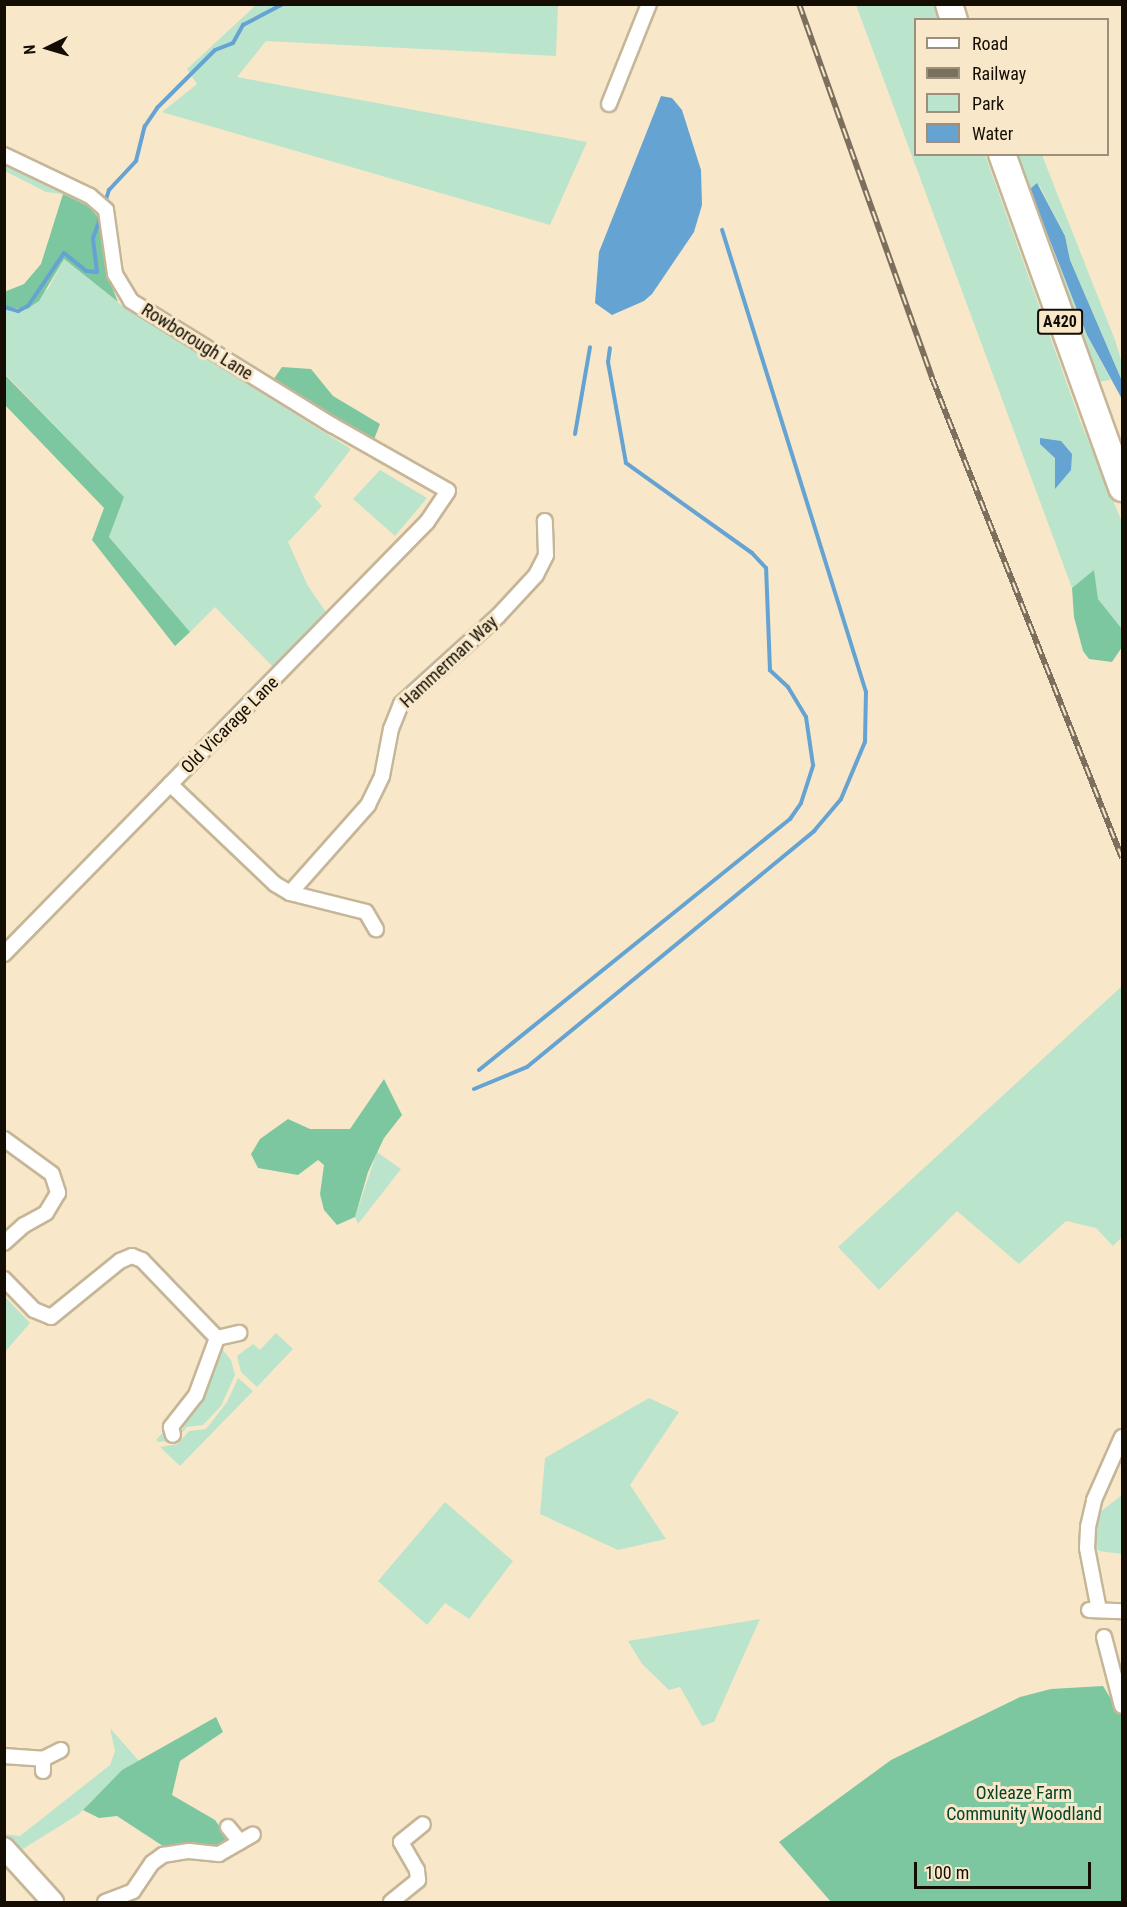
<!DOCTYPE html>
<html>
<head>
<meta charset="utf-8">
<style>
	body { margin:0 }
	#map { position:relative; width:1127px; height:1907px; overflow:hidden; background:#f8e8c9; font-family:"Roboto Condensed",sans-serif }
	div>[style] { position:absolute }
	.green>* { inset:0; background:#bae5cc }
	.forest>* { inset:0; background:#7cc79f }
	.water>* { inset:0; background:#65a3d2 }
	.stream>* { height:4px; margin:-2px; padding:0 2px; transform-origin:2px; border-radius:2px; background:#65a3d2 }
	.roads { filter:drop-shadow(2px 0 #c6b698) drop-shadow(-2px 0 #c6b698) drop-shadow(0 2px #c6b698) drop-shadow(0 -2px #c6b698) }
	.street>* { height:14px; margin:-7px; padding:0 7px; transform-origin:7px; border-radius:7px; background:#fff }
	.secondary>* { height:20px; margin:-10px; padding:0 10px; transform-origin:10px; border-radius:10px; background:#fff }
	.highway>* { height:26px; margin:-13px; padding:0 13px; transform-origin:13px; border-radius:13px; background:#fff }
	.rail>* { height:6px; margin-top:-3px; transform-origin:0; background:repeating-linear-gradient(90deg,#f8e8c9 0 11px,#7b705d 0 22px); box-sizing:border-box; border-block:2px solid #7b705d }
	span { translate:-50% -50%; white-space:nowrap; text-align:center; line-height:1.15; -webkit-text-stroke:6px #f8e8c9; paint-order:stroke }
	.shield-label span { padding:2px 4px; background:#f8e8c9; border:2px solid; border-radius:4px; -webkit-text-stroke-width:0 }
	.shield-label { font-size:16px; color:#130d04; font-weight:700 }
	.street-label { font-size:18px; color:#130d04 }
	.park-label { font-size:18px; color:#05442b }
	.frame { position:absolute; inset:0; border:6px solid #130d04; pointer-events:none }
	.legend { position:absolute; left:914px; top:18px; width:195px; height:138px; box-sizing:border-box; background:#f8e8c9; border:2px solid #9c907a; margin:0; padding:8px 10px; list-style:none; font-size:18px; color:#130d04 }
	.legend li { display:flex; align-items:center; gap:12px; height:30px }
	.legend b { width:30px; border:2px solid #9c907a }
	.north { position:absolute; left:18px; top:18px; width:60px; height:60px; -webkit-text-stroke:4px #f8e8c9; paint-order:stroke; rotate:265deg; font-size:16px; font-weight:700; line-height:24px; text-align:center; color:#130d04 }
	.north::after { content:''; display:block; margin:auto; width:21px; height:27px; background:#130d04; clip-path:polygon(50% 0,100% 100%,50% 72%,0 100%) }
	.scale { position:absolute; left:914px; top:1862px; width:177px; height:27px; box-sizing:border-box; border:3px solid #130d04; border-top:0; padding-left:8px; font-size:18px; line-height:21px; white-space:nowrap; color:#130d04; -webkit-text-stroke:4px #f8e8c9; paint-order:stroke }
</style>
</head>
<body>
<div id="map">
	<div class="green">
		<div style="clip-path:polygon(256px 5px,558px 5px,556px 56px,266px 41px,237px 77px,587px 142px,550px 225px,162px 112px,197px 84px,187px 69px)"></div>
		<div style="clip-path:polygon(856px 5px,933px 5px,939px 19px,916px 20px,916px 154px,985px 155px,1081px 423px,1122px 522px,1122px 629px,1098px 599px,1094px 571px,1072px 588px)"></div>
		<div style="clip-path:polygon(1010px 155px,1042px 155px,1115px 340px,1122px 363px,1122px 381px,1070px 260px,1065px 236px,1039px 185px,1041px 218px,1087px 335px,1111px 380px,1090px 383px)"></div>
		<div style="clip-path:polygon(4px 161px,48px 182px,63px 194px,46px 192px,5px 171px)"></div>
		<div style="clip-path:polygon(64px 259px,125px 308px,351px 449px,314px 497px,322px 506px,288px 542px,308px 586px,328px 615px,273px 667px,215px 607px,190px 632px,109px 537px,124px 497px,5px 374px,5px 307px,14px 310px,48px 289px)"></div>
		<div style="clip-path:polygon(380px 470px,427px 498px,395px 536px,353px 499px)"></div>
		<div style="clip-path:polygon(1122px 986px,1122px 1237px,1113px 1246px,1096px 1228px,1066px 1221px,1019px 1264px,957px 1211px,879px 1290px,838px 1247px)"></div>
		<div style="clip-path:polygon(377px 1152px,401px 1169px,358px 1224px,355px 1217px)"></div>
		<div style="clip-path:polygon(5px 1297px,30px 1323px,5px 1352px)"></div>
		<div style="clip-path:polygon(276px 1333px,293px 1349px,257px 1387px,241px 1372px,237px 1356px,253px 1344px,260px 1350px)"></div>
		<div style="clip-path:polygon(221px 1348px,231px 1360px,235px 1375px,221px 1406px,203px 1425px,187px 1427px,176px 1440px,159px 1442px,156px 1440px,166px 1429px,179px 1436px,211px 1378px)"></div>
		<div style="clip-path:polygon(238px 1378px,253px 1391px,180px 1466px,160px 1447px,178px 1444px,189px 1431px,206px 1429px,227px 1402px)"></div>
		<div style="clip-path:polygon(649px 1398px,679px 1412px,630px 1485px,666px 1539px,618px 1550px,540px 1514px,545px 1458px)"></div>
		<div style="clip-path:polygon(1122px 1495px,1122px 1554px,1099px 1551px,1092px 1542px,1095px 1516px)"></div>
		<div style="clip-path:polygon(445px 1502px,513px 1561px,469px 1619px,445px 1603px,427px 1625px,378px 1581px)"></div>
		<div style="clip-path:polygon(760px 1619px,714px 1722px,702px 1726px,680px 1687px,669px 1690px,642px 1664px,628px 1641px)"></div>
		<div style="clip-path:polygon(110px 1728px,139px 1761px,122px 1770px,79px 1814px,18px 1852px,5px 1840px,4px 1834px,20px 1836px,110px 1765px,115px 1751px)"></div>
	</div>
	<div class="forest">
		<div style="clip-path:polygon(63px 194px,88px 206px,100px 219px,110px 282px,118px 302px,64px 259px,39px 301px,27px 309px,5px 307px,4px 292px,24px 284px,41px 264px)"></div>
		<div style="clip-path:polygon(282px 367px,311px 369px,333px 396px,380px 424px,373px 442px,273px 380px)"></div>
		<div style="clip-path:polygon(4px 374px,124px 497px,109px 537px,190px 632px,175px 646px,92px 540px,104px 508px,5px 405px)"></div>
		<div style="clip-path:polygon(1094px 570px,1098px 599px,1122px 629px,1122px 647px,1112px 662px,1089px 659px,1083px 651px,1074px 617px,1072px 588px)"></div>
		<div style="clip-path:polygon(384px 1079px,402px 1115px,384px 1138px,368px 1172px,355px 1217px,337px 1225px,324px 1210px,320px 1194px,324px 1165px,318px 1160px,298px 1175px,258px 1168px,251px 1154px,260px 1139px,288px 1119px,310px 1129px,350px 1129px)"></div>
		<div style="clip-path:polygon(1103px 1686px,1122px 1717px,1122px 1902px,831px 1902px,779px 1842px,891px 1760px,1020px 1697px,1051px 1689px)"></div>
		<div style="clip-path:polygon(216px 1717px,223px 1732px,180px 1761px,172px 1795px,215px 1820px,228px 1838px,221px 1847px,169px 1850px,117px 1816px,99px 1818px,83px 1810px,122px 1770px)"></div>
	</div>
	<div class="water">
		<div style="clip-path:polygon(661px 96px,672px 98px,682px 110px,701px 170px,702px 205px,694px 232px,652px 294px,644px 301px,612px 315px,595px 303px,599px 252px)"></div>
		<div style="clip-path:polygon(1037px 183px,1065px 236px,1070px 260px,1122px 381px,1122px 399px,1087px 335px,1041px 218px,1030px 189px)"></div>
		<div style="clip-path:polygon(1040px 438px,1061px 441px,1072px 454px,1071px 470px,1055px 489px,1055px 458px,1040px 444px)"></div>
	</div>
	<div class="stream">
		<div style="left:104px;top:206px;width:17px;rotate:-73deg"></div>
		<div style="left:109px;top:190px;width:40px;rotate:-47deg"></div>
		<div style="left:136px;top:161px;width:36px;rotate:-76deg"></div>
		<div style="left:145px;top:126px;width:22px;rotate:-56deg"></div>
		<div style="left:157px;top:108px;width:82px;rotate:-45deg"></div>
		<div style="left:215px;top:50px;width:19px;rotate:-21deg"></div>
		<div style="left:233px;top:43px;width:21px;rotate:-61deg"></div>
		<div style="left:243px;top:25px;width:45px;rotate:-27.7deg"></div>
		<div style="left:4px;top:307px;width:15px;rotate:16deg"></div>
		<div style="left:18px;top:311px;width:11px;rotate:-27deg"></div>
		<div style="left:28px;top:306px;width:64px;rotate:-55.8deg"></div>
		<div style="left:64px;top:253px;width:28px;rotate:39deg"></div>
		<div style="left:86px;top:271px;width:11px;rotate:5deg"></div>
		<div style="left:97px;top:272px;width:34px;rotate:-97deg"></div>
		<div style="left:93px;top:238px;width:27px;rotate:-70deg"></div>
		<div style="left:575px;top:434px;width:88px;rotate:-80.2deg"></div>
		<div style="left:479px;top:1070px;width:400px;rotate:-38.9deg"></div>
		<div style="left:790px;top:819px;width:19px;rotate:-55deg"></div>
		<div style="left:801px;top:803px;width:40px;rotate:-72deg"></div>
		<div style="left:813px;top:765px;width:49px;rotate:-98.3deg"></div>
		<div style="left:806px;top:717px;width:35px;rotate:-121deg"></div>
		<div style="left:788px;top:687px;width:25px;rotate:-137deg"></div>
		<div style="left:770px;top:670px;width:102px;rotate:-92.2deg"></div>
		<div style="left:766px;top:568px;width:21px;rotate:-133deg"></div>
		<div style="left:752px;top:553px;width:155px;rotate:-144.5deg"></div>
		<div style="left:626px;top:463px;width:103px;rotate:-100.1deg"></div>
		<div style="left:608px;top:362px;width:14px;rotate:-82deg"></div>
		<div style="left:474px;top:1089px;width:57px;rotate:-22.5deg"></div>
		<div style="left:527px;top:1067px;width:372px;rotate:-39.4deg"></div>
		<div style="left:814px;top:831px;width:42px;rotate:-49.8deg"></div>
		<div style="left:841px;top:799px;width:62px;rotate:-67.2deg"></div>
		<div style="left:865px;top:742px;width:50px;rotate:-88.9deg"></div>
		<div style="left:866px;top:692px;width:484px;rotate:-107.3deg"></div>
	</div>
	<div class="roads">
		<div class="street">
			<div style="left:609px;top:104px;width:108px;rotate:-68.2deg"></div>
			<div style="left:4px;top:155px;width:95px;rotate:25.5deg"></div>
			<div style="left:90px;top:196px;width:21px;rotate:41deg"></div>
			<div style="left:106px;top:210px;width:65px;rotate:82deg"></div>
			<div style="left:115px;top:274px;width:31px;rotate:59deg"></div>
			<div style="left:131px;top:301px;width:236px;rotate:31.7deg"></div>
			<div style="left:332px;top:425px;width:133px;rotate:29.6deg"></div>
			<div style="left:448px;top:491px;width:37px;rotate:124deg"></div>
			<div style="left:427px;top:522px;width:605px;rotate:134.4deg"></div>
			<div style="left:170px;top:784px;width:145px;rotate:43.6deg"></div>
			<div style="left:275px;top:884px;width:17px;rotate:31deg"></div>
			<div style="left:290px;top:893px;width:78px;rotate:14deg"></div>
			<div style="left:366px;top:912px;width:20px;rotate:60deg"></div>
			<div style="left:290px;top:893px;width:118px;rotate:-48.4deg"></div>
			<div style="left:368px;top:805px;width:32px;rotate:-64deg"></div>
			<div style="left:382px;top:776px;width:48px;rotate:-79.2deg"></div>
			<div style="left:391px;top:729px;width:27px;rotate:-68deg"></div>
			<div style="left:401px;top:704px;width:131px;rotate:-42.2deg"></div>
			<div style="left:498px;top:616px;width:56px;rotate:-47.2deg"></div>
			<div style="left:536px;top:575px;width:22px;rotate:-63deg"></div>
			<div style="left:546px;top:555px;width:34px;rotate:-92deg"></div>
			<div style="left:4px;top:1139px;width:59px;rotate:36.1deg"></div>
			<div style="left:52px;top:1174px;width:20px;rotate:72deg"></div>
			<div style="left:58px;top:1193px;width:23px;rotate:121deg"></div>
			<div style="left:46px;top:1213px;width:25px;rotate:151deg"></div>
			<div style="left:24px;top:1225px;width:27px;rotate:138deg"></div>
			<div style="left:4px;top:1279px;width:43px;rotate:45.9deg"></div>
			<div style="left:34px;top:1310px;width:18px;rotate:22deg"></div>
			<div style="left:51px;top:1317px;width:89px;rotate:-39.1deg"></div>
			<div style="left:120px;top:1261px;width:13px;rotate:-23deg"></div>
			<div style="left:132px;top:1256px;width:11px;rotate:22deg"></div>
			<div style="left:142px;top:1260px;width:108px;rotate:46.1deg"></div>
			<div style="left:217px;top:1338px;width:61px;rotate:110.2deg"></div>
			<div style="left:196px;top:1395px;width:41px;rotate:128deg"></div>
			<div style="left:171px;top:1427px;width:8px;rotate:76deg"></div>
			<div style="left:217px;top:1338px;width:23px;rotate:-13deg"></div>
			<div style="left:1089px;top:1610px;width:33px;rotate:2deg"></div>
			<div style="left:1099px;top:1610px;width:63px;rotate:-101deg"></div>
			<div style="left:1087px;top:1548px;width:21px;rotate:-87deg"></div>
			<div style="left:1088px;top:1527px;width:28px;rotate:-77deg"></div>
			<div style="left:1094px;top:1500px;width:69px;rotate:-66deg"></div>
			<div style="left:1104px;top:1637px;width:71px;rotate:75.4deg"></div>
			<div style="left:4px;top:1756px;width:39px;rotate:4deg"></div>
			<div style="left:43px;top:1759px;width:12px;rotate:90deg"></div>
			<div style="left:43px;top:1759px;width:20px;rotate:-27deg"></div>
			<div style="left:228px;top:1827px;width:19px;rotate:51deg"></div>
			<div style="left:105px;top:1902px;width:30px;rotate:-21deg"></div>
			<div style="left:133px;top:1891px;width:34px;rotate:-56deg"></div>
			<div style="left:152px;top:1863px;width:14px;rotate:-36deg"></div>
			<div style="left:163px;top:1855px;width:26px;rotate:-9deg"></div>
			<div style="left:189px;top:1851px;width:30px;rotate:6deg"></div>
			<div style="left:219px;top:1854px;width:39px;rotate:-30deg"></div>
			<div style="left:391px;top:1902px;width:35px;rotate:-39deg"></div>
			<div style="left:418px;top:1880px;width:10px;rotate:-96deg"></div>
			<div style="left:417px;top:1870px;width:32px;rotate:-120deg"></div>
			<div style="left:401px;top:1842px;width:28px;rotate:-39deg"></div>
		</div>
		<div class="secondary">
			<div style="left:4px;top:1848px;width:73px;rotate:47.8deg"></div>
		</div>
		<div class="highway">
			<div style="left:949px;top:4px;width:17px;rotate:73deg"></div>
			<div style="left:1002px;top:154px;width:355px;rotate:70.2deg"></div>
		</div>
	</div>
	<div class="rail">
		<div style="left:799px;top:4px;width:397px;rotate:70.4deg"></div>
		<div style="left:932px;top:378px;width:516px;rotate:68.4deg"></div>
	</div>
	<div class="shield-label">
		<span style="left:1060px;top:322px">A420</span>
	</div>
	<div class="street-label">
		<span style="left:197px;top:342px;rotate:32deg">Rowborough Lane</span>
		<span style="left:449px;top:662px;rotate:-43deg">Hammerman Way</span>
		<span style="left:230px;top:725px;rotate:-45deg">Old Vicarage Lane</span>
	</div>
	<div class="park-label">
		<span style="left:1024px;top:1804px">Oxleaze Farm<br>Community Woodland</span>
	</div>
	<div class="frame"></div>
	<ul class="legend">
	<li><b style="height:8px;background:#fff"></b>Road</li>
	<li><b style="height:8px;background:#7b705d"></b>Railway</li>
	<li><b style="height:16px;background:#bae5cc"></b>Park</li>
	<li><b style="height:16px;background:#65a3d2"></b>Water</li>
	</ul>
	<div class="north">N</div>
	<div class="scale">100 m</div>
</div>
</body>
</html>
